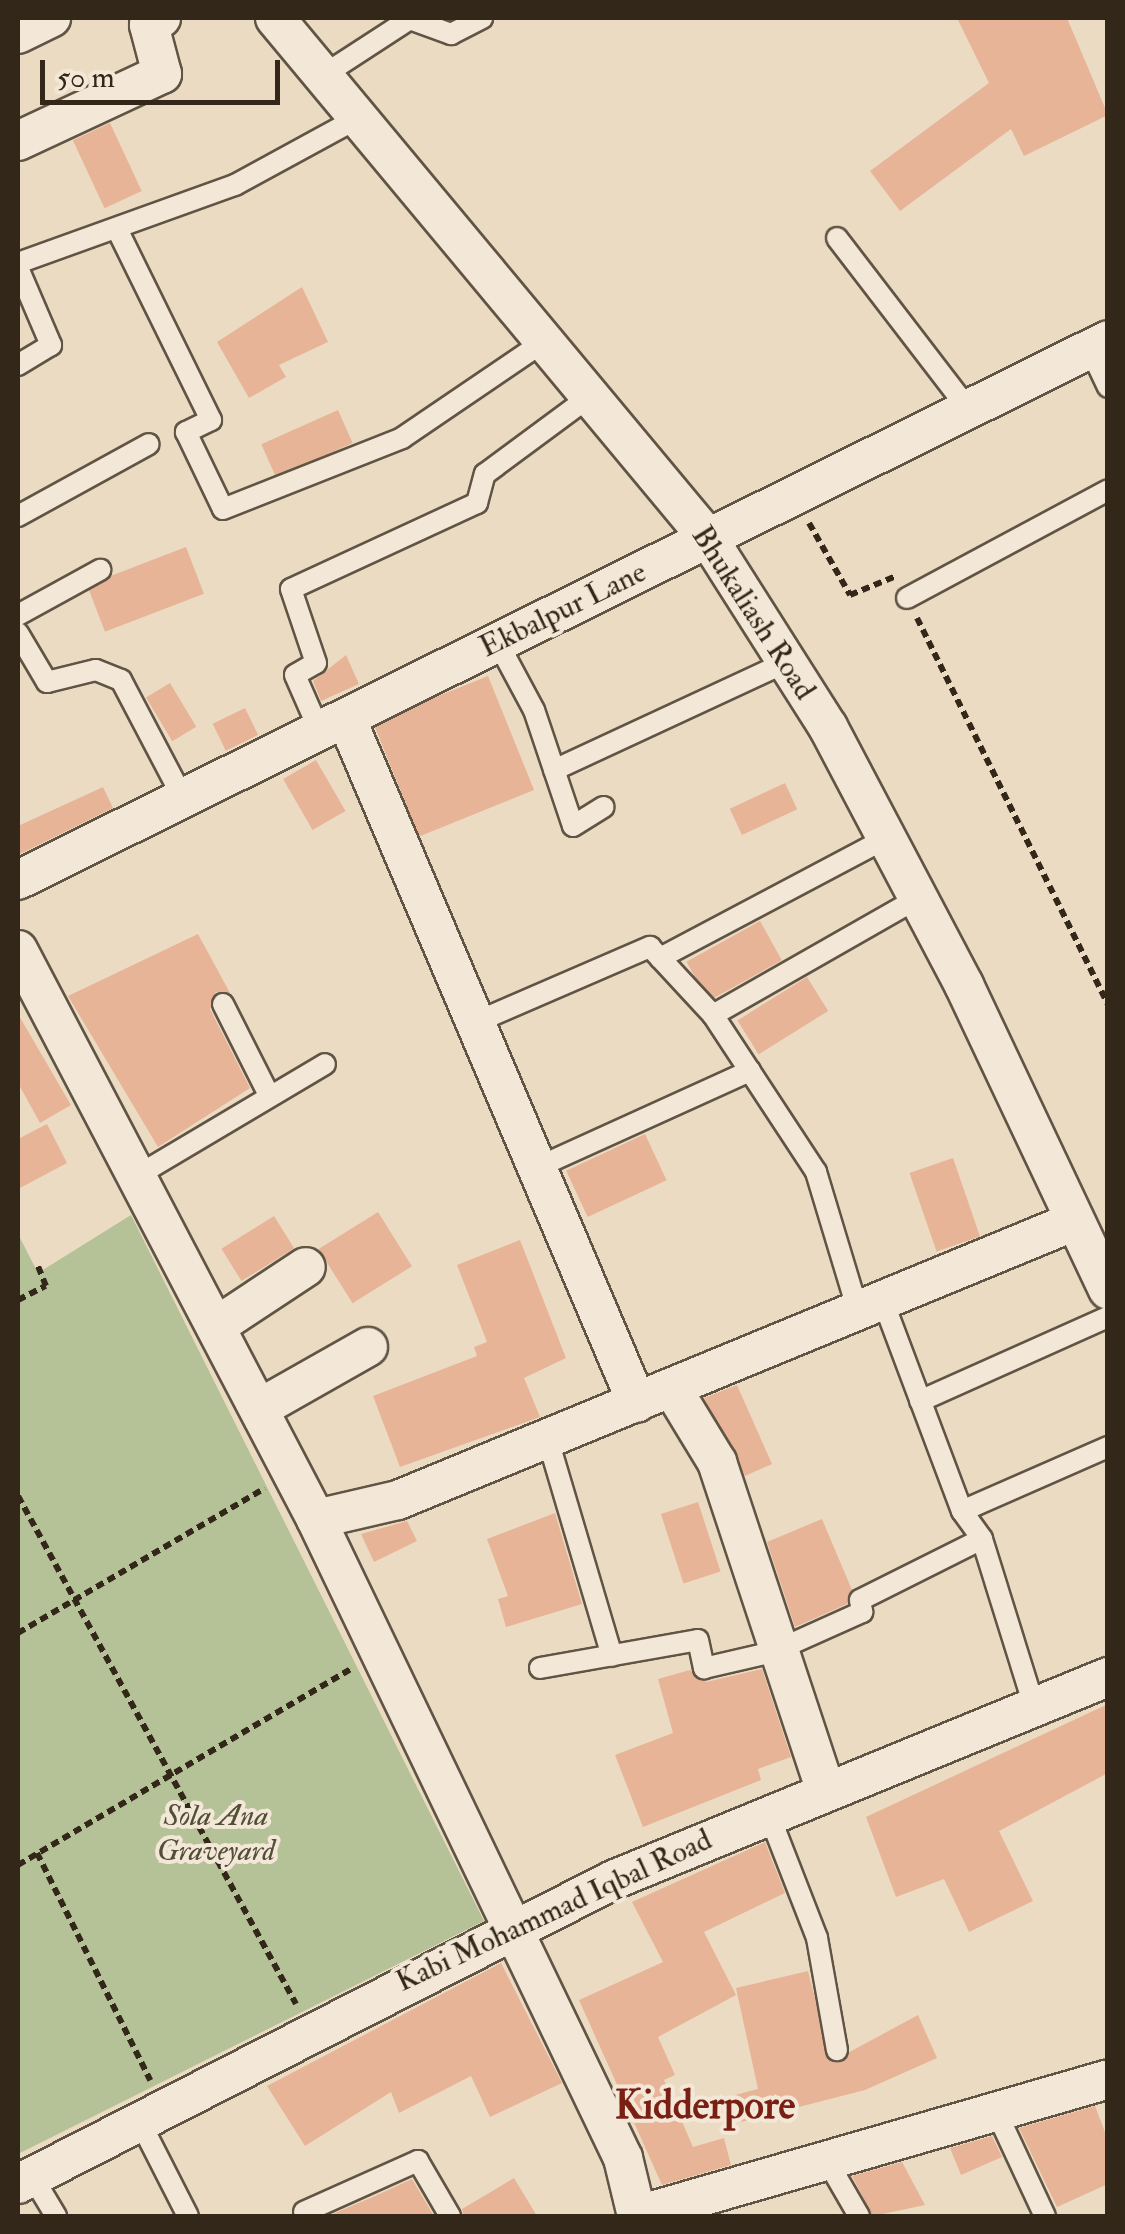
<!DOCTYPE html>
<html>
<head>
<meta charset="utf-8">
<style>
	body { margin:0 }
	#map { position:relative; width:1125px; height:2234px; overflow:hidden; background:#ecdbc3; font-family:"IM FELL Double Pica",serif }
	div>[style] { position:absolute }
	.green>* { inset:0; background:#b5c196 }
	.building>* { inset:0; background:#e7b497; transform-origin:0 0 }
	.path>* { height:6px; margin-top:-3px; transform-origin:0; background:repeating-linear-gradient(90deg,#322719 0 8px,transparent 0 13px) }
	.roads { filter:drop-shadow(2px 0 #605444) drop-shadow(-2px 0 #605444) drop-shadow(0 2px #605444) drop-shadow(0 -2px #605444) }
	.lane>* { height:20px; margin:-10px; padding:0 10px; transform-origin:10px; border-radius:10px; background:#f3e8d8 }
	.street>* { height:38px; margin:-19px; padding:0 19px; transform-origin:19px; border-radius:19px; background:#f3e8d8 }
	span { translate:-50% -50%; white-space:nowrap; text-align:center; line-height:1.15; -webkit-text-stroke:8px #f3e8d8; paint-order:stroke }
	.street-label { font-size:30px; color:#322719 }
	.park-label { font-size:30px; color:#534e38; font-style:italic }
	.district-label { font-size:40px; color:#7a1f14; font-weight:700 }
	.frame { position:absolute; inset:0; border:20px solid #322719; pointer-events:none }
	.scale { position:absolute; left:40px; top:60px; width:240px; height:45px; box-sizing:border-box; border:5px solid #322719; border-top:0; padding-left:12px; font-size:30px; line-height:35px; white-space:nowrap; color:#322719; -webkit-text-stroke:8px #f3e8d8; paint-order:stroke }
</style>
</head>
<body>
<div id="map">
	<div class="green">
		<div style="clip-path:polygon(131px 1215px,484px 1921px,18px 2154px,18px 1234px,38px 1273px)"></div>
	</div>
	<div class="building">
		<div style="clip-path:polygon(957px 18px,1067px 18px,1108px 115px,1024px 156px,1011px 129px,900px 211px,870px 171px,989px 83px)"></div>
		<div style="left:110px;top:123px;width:75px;height:41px;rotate:65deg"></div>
		<div style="clip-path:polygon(302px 287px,328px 342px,279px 365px,286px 377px,249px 398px,217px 342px)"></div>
		<div style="left:338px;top:410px;width:36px;height:84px;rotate:66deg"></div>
		<div style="left:186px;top:547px;width:50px;height:106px;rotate:69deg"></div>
		<div style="clip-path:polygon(346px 655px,359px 684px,321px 701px,313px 681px)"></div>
		<div style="left:488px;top:676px;width:123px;height:124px;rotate:68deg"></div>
		<div style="left:170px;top:683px;width:51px;height:28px;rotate:59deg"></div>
		<div style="left:245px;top:708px;width:30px;height:36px;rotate:64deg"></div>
		<div style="left:316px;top:760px;width:59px;height:38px;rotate:60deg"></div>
		<div style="left:785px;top:783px;width:29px;height:61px;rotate:65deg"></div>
		<div style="clip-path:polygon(103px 787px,113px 808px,18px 855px,18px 826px)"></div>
		<div style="left:760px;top:921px;width:45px;height:84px;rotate:61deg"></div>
		<div style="clip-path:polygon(198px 934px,230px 993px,216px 992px,210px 1009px,250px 1088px,158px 1147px,68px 996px)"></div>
		<div style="left:807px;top:977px;width:40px;height:82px;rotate:58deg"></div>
		<div style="clip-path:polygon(18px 1014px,71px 1105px,40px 1123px,18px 1083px)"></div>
		<div style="clip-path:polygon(47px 1124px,67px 1163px,18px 1189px,18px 1139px)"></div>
		<div style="left:645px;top:1134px;width:51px;height:87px;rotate:65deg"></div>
		<div style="left:953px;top:1158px;width:83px;height:46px;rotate:71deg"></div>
		<div style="left:378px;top:1212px;width:64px;height:70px;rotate:58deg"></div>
		<div style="left:274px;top:1216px;width:38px;height:62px;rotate:58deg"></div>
		<div style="clip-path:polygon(520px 1240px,566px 1358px,524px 1378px,540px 1417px,400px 1467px,373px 1396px,477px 1356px,474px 1347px,487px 1342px,457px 1265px)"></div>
		<div style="clip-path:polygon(737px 1385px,772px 1464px,745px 1476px,704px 1398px)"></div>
		<div style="left:698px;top:1502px;width:73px;height:39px;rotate:72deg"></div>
		<div style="clip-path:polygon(555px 1513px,582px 1604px,506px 1627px,498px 1599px,508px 1596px,487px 1539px)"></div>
		<div style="clip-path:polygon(822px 1519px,852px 1590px,847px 1604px,795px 1627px,767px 1542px)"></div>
		<div style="clip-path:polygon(407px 1521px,417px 1541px,374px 1562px,361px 1534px)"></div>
		<div style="clip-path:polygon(762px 1669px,791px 1757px,758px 1769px,761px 1780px,643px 1827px,615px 1755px,673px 1733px,658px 1679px,690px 1670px,706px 1682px)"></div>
		<div style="clip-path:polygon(1108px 1704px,1108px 1773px,999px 1831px,1033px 1901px,969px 1932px,944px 1879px,896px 1897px,866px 1817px)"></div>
		<div style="clip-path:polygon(765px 1842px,785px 1893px,704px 1932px,736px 1995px,658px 2037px,675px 2075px,664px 2080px,693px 2147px,724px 2138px,731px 2165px,662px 2185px,579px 2000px,663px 1962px,632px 1902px)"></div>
		<div style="clip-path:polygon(501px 1963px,562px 2083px,490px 2117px,471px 2076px,399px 2113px,391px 2092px,305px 2146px,267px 2086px)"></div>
		<div style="clip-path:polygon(808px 1971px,831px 2062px,918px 2015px,937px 2058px,865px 2090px,741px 2122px,735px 2095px,758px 2089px,736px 1988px)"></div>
		<div style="clip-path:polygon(1095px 2106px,1108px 2140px,1108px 2184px,1057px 2207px,1019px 2128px)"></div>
		<div style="clip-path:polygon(992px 2136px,1002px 2157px,961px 2175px,950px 2148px)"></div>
		<div style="clip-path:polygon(902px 2162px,925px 2205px,873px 2216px,852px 2176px)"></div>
		<div style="clip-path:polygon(514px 2178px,537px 2216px,464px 2216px,462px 2209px)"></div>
		<div style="clip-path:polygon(412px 2179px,434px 2216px,328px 2216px,375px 2196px)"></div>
	</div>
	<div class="path">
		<div style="left:809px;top:523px;width:83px;rotate:60.3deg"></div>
		<div style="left:850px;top:595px;width:50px;rotate:-22.4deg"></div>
		<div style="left:917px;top:618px;width:431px;rotate:63.7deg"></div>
		<div style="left:18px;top:1300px;width:31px;rotate:-27deg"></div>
		<div style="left:46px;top:1286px;width:22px;rotate:-112deg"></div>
		<div style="left:18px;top:1496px;width:579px;rotate:61.31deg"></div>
		<div style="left:18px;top:1633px;width:286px;rotate:-30.4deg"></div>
		<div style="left:37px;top:1853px;width:254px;rotate:63.5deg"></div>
		<div style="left:18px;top:1865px;width:389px;rotate:-30.5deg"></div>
	</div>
	<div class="roads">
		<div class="lane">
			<div style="left:319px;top:78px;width:108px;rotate:-33deg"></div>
			<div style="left:410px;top:19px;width:44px;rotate:20.1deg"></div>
			<div style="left:451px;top:34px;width:35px;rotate:-27deg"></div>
			<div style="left:117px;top:229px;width:213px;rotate:63.8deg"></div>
			<div style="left:211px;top:420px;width:28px;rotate:154deg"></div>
			<div style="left:186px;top:432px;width:85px;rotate:64.3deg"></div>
			<div style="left:223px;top:509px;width:193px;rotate:-21.6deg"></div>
			<div style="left:402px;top:438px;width:171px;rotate:-34.2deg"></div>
			<div style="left:837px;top:238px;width:215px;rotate:52.5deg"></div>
			<div style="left:18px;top:263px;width:231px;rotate:-19.8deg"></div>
			<div style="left:235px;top:185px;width:136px;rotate:-28.6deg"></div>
			<div style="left:18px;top:268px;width:84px;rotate:66.8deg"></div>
			<div style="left:51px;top:345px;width:39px;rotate:149deg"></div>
			<div style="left:1090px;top:349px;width:42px;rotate:64.7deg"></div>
			<div style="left:18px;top:516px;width:149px;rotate:-28.8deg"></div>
			<div style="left:907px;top:598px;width:228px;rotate:-28.2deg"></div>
			<div style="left:18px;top:615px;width:94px;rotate:-28.8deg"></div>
			<div style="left:18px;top:633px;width:57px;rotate:59.4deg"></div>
			<div style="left:47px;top:682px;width:50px;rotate:-13.8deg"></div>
			<div style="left:96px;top:670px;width:27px;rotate:22deg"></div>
			<div style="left:121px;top:680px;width:136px;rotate:62.3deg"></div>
			<div style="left:498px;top:643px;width:76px;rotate:61.8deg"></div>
			<div style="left:534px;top:710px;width:122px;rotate:71.4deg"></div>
			<div style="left:573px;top:826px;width:36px;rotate:-32deg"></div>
			<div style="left:320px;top:732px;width:62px;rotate:-113.7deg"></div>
			<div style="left:295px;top:675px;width:24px;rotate:-30deg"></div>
			<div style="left:316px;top:663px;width:78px;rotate:-108.7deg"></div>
			<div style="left:291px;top:589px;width:205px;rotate:-24.8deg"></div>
			<div style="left:477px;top:503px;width:30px;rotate:-75deg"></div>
			<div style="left:485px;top:474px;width:129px;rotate:-36.5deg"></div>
			<div style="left:554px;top:770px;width:257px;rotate:-24.9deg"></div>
			<div style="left:660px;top:958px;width:257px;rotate:-27.9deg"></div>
			<div style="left:223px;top:1004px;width:100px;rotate:63.2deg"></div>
			<div style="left:713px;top:1015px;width:236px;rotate:-29.7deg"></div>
			<div style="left:474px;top:1023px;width:192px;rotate:-23.4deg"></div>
			<div style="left:650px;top:947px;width:93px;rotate:47.2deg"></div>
			<div style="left:713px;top:1015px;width:188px;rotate:56.7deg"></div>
			<div style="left:816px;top:1172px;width:145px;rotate:73.2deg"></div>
			<div style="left:536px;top:1168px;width:235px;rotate:-24.4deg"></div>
			<div style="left:140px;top:1174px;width:215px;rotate:-30.7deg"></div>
			<div style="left:883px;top:1301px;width:224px;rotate:69.4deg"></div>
			<div style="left:962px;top:1511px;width:34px;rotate:54deg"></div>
			<div style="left:982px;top:1539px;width:175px;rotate:72.7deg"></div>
			<div style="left:920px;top:1401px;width:206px;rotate:-24.1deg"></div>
			<div style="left:548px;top:1440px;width:225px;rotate:73.5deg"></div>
			<div style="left:962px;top:1511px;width:159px;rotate:-23.7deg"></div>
			<div style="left:540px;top:1668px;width:160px;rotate:-10deg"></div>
			<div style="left:698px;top:1640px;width:29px;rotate:78deg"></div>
			<div style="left:704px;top:1668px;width:71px;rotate:-13.1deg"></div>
			<div style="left:773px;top:1652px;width:98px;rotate:-24.2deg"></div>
			<div style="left:862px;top:1612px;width:12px;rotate:-99deg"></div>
			<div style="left:860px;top:1600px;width:136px;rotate:-26.6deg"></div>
			<div style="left:768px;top:1812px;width:135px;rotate:68.7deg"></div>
			<div style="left:817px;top:1938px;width:114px;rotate:79.9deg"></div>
			<div style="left:995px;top:2109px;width:118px;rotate:65deg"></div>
			<div style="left:138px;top:2118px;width:110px;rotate:63deg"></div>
			<div style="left:826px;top:2159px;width:66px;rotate:59.9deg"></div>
			<div style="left:32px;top:2176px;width:47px;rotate:59deg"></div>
			<div style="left:304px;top:2212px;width:125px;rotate:-24.1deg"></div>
			<div style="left:418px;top:2161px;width:64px;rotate:59.8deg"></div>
		</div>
		<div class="street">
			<div style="left:275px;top:18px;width:677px;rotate:50.22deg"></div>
			<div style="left:708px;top:538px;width:224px;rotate:57.6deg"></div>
			<div style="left:828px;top:727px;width:292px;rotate:62.2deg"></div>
			<div style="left:964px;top:985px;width:337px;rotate:64.7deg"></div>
			<div style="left:18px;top:34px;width:37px;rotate:-26deg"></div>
			<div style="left:18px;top:141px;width:159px;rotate:-25deg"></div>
			<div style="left:162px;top:74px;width:51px;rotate:-104.9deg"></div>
			<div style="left:149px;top:25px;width:14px;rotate:-30deg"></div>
			<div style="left:346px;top:718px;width:744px;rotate:66.98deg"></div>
			<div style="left:18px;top:880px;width:1216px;rotate:-26.35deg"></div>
			<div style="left:18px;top:950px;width:642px;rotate:62.36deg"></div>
			<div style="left:316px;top:1519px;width:709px;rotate:64.34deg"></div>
			<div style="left:623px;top:2158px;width:60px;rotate:76.4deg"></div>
			<div style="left:218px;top:1325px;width:105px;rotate:-33.4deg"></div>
			<div style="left:672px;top:1388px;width:87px;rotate:58.7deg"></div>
			<div style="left:717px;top:1462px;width:341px;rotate:71.7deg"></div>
			<div style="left:260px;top:1408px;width:124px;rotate:-29.5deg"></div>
			<div style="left:316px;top:1519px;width:84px;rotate:-13deg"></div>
			<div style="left:398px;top:1500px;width:732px;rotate:-22.4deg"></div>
			<div style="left:18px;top:2184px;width:668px;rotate:-27.06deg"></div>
			<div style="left:613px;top:1880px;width:535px;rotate:-22.3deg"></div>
			<div style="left:638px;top:2215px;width:489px;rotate:-16.1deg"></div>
		</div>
	</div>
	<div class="street-label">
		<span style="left:563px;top:610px;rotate:-26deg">Ekbalpur Lane</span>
		<span style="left:753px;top:613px;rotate:57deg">Bhukaliash Road</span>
		<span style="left:554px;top:1911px;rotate:-25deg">Kabi Mohammad Iqbal Road</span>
	</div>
	<div class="park-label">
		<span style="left:216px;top:1833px">Sola Ana<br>Graveyard</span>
	</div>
	<div class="district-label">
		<span style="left:705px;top:2106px">Kidderpore</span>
	</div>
	<div class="frame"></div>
	<div class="scale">50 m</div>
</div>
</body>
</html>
